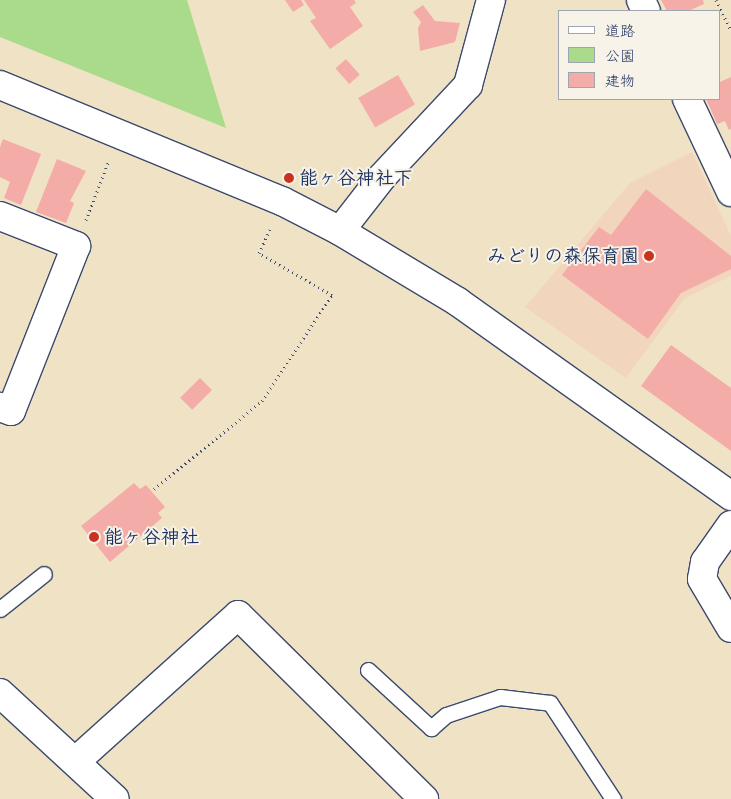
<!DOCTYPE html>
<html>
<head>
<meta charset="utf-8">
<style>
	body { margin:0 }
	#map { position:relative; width:731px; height:799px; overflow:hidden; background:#f0e2c5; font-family:"Shantell Sans","Klee One",sans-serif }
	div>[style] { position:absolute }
	.built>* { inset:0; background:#f1d5bd }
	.green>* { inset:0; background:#a9db8a }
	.building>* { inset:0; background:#f4aca8; transform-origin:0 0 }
	.path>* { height:3px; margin-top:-1.5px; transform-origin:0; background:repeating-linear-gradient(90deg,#3b4a6d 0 1px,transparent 0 5px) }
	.roads { filter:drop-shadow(1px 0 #3b4a6d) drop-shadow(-1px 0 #3b4a6d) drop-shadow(0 1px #3b4a6d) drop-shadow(0 -1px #3b4a6d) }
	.service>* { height:15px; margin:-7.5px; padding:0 7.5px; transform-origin:7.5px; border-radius:7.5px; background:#fff }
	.minor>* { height:28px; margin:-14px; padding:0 14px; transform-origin:14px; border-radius:14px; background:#fff }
	.tertiary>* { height:28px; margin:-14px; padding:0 14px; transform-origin:14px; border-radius:14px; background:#fff }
	.dots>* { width:14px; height:14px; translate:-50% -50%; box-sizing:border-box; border:2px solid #f7f3e8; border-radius:50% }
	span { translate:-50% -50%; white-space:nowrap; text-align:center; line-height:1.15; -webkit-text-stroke:4px #f7f3e8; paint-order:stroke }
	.poi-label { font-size:19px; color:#1b2f5e; font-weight:700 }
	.left { translate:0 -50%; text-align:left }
	.right { translate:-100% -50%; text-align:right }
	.legend { position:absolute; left:558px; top:10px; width:162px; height:90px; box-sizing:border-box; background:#f7f3e8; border:1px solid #9fa5b1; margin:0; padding:6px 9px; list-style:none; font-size:15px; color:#1b2f5e }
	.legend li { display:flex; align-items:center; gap:10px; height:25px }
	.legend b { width:25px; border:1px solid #9fa5b1 }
</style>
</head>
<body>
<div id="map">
	<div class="built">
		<div style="clip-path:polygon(692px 152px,731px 236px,731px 276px,685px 298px,626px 378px,525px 307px,630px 183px)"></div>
	</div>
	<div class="green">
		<div style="clip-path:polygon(0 0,187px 0,226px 128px,0 37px)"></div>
	</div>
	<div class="building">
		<div style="clip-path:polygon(285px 0,301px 0,304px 5px,293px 12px)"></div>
		<div style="clip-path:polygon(304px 0,354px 0,356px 3px,350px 7px,363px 26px,330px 49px,310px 21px,316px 18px)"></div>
		<div style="clip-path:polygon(661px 0,703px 0,704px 4px,688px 11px,667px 11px)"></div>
		<div style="clip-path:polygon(423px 5px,435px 21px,460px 23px,455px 42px,420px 51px,418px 28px,421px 22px,413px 12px)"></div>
		<div style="left:346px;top:59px;width:21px;height:14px;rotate:49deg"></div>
		<div style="left:398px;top:75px;width:34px;height:46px;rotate:60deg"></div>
		<div style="clip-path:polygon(731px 77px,731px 129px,729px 130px,725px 121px,717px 124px,706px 99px,720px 99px,720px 82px)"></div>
		<div style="clip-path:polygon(3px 139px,41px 154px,21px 205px,4px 198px,10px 182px,0 177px,0 147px)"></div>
		<div style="clip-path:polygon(57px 159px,86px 171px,70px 201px,74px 203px,66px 223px,36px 212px)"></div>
		<div style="clip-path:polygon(646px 189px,731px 256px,731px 269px,681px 293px,648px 339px,562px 275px,599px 227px,611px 235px)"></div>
		<div style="clip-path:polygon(671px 345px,731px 388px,731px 451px,641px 386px)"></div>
		<div style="left:200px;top:378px;width:17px;height:28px;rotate:45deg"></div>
		<div style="clip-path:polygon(134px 483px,140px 489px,146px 485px,165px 507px,158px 513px,162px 518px,110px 562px,81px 526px)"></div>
	</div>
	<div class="path">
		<div style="left:716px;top:0;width:34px;rotate:64deg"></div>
		<div style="left:86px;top:220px;width:64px;rotate:-69deg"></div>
		<div style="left:154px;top:489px;width:139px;rotate:-39.2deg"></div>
		<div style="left:262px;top:401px;width:127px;rotate:-56.6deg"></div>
		<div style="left:332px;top:295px;width:84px;rotate:-150.1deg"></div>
		<div style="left:259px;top:253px;width:26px;rotate:-65deg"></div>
	</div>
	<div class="roads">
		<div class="service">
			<div style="left:0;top:609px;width:56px;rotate:-38.5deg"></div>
			<div style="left:368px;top:670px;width:86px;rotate:42.6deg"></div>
			<div style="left:431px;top:728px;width:20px;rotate:-41deg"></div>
			<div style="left:446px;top:715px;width:57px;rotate:-18.4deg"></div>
			<div style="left:500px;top:697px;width:50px;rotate:6.8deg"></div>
			<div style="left:550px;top:703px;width:115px;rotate:56.7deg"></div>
		</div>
		<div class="minor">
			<div style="left:641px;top:0;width:12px;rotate:66deg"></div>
			<div style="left:687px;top:99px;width:103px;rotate:64.7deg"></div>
			<div style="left:0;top:216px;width:82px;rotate:21.5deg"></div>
			<div style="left:76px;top:246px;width:177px;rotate:111.5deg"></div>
			<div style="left:11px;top:411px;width:12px;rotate:-160deg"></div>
			<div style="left:340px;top:231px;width:68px;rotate:-52.1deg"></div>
			<div style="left:382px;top:177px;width:126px;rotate:-46.9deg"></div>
			<div style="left:468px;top:85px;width:88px;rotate:-74.9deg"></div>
			<div style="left:731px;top:525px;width:45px;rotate:125.1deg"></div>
			<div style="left:705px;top:562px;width:17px;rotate:100deg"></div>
			<div style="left:702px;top:579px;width:57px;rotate:59.4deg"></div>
			<div style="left:0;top:693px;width:156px;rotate:42.7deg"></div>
			<div style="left:76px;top:761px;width:218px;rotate:-42deg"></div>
			<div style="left:238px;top:615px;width:262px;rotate:44.7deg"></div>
		</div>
		<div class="tertiary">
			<div style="left:0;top:85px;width:305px;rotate:22.4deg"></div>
			<div style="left:282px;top:201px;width:65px;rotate:27.3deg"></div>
			<div style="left:340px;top:231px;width:138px;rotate:31deg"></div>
			<div style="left:458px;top:302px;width:335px;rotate:35.4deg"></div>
		</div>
	</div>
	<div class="dots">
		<div style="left:289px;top:178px;background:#c8321e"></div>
		<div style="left:649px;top:256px;background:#c8321e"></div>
		<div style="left:94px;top:537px;background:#c8321e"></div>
	</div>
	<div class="poi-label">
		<span class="left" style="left:299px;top:178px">能ヶ谷神社下</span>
		<span class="right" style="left:639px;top:256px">みどりの森保育園</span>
		<span class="left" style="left:104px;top:537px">能ヶ谷神社</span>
	</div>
	<ul class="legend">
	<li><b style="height:6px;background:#fff"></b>道路</li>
	<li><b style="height:14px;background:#a9db8a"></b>公園</li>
	<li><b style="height:14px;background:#f4aca8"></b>建物</li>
	</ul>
</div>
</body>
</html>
